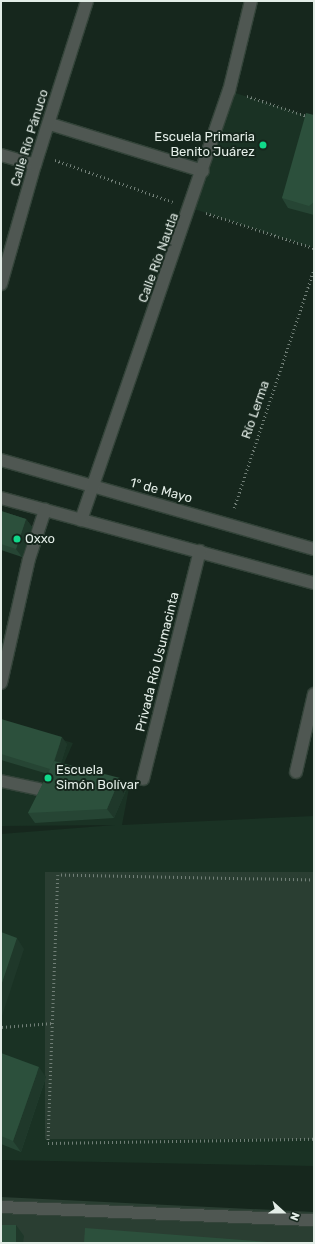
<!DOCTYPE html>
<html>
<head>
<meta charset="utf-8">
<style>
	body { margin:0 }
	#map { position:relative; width:315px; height:1244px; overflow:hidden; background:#16271d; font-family:Rubik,sans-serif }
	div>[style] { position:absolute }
	.built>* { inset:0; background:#1a3224 }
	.green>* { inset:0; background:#2a3e32; transform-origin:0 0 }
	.path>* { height:2.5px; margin-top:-1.25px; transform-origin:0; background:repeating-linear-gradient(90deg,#717f77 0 1px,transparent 0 4px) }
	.roads { filter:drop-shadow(1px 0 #334339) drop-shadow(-1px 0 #334339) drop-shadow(0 1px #334339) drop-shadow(0 -1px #334339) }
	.service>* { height:12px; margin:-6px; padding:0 6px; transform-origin:6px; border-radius:6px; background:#4f5752 }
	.pedestrian>* { height:12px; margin:-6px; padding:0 6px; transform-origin:6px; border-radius:6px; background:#4f5752 }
	.minor>* { height:12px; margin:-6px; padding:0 6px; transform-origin:6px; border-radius:6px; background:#4f5752 }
	.wall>* { inset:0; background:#264534 }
	.shaded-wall>* { inset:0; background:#1f382a }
	.building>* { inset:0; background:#2c503c; transform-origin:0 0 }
	.dots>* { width:11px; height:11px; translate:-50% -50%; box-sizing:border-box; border:2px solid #16271d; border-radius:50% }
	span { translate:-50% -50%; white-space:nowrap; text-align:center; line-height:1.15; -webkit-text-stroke:4px #16271d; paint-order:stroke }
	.street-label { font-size:13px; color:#e3ede7 }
	.poi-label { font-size:13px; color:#e3ede7 }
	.right { translate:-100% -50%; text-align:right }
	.left { translate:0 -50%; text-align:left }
	.frame { position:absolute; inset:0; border:2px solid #e3ede7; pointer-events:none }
	.north { position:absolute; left:263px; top:1192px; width:40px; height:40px; -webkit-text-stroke:3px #16271d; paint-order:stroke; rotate:111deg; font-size:11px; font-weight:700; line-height:16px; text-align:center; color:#e3ede7 }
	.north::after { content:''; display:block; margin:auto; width:14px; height:18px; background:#e3ede7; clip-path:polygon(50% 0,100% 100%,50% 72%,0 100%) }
</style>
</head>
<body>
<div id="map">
	<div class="built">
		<div style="clip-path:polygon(229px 91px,314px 118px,314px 248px,191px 208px)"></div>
		<div style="clip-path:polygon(1px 722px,73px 743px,62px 768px,129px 788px,122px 825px,314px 816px,314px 1166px,1px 1160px,1px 834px,115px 825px,1px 826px)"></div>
	</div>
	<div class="green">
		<div style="left:314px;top:872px;width:267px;height:269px;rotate:90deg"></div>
		<div style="clip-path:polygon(1px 1197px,314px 1212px,314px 1243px,1px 1243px)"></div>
	</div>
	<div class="path">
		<div style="left:247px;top:96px;width:63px;rotate:18.4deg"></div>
		<div style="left:55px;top:160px;width:125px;rotate:19.6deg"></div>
		<div style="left:206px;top:213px;width:114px;rotate:18deg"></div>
		<div style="left:234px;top:508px;width:252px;rotate:-71.5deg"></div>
		<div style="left:314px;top:880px;width:256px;rotate:-178.9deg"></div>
		<div style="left:58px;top:875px;width:268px;rotate:92.1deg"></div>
		<div style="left:48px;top:1143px;width:266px;rotate:-0.9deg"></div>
		<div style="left:2px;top:1027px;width:51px;rotate:-4.5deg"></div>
	</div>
	<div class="roads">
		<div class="service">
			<div style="left:1px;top:1207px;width:313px;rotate:2.4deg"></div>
		</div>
		<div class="pedestrian">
			<div style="left:229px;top:91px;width:93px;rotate:-76.3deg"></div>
			<div style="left:1px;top:284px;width:124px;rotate:-74.1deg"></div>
		</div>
		<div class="minor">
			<div style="left:50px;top:124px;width:160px;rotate:17.1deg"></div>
			<div style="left:1px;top:155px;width:35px;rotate:16deg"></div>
			<div style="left:35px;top:165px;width:172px;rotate:-72.4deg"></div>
			<div style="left:1px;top:460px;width:325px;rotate:15.9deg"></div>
			<div style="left:1px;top:498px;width:324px;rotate:15.2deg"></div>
			<div style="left:81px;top:520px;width:454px;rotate:-71deg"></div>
			<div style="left:1px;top:683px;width:127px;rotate:-77.3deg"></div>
			<div style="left:29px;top:559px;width:52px;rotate:-71.9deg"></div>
			<div style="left:296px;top:772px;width:80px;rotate:-77deg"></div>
			<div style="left:143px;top:779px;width:235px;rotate:-76deg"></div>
			<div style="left:1px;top:781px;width:39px;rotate:12deg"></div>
		</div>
	</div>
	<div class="wall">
		<div style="clip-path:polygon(314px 115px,314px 215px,288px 208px,282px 198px)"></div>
		<div style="clip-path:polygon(1px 511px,26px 519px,32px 527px,22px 557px,1px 550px)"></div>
		<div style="clip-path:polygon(1px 719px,67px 744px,61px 763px,127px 788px,114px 818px,35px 823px,28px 813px,48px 774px,1px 760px)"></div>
		<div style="clip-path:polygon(1px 1053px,46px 1077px,21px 1152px,1px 1144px)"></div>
	</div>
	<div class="shaded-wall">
		<div style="clip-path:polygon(26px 519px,32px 527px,22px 557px,16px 549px)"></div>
		<div style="clip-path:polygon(62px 737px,67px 744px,57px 777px,52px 769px)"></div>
		<div style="clip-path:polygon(120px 778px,127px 788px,114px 818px,107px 809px)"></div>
		<div style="clip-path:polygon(17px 938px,24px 949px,2px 1016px,1px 1014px,1px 986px)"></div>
		<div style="clip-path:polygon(39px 1067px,46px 1077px,21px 1152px,13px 1141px)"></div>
		<div style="clip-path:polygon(16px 1225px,24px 1236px,23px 1243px,15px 1243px)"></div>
	</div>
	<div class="building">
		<div style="clip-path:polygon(306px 113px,314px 115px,314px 202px,309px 206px,282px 198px)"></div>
		<div style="clip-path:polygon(1px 511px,26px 519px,16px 549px,1px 544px)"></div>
		<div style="clip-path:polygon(1px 719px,62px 737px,54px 761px,50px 769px,1px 754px)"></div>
		<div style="clip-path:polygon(54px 761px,120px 778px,107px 809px,28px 813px)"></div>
		<div style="clip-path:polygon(1px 932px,17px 938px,1px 986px)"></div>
		<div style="clip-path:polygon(1px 1053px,39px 1067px,13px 1141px,1px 1136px)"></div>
		<div style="left:1px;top:1225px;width:15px;height:18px"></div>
		<div style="clip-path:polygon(85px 1228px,281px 1243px,84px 1243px)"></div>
	</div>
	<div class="dots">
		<div style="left:263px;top:145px;background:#10d98a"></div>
		<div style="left:17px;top:539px;background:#10d98a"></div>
		<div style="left:48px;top:778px;background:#10d98a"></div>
	</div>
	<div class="street-label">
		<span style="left:30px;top:138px;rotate:-73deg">Calle Río Pánuco</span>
		<span style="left:159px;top:258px;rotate:-70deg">Calle Río Nautla</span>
		<span style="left:256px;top:410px;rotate:-71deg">Río Lerma</span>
		<span style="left:161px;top:491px;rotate:15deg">1° de Mayo</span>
		<span style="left:158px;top:662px;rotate:-76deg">Privada Río Usumacinta</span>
	</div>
	<div class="poi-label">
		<span class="right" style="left:255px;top:145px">Escuela Primaria<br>Benito Juárez</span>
		<span class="left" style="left:25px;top:539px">Oxxo</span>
		<span class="left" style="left:56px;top:778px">Escuela<br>Simón Bolívar</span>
	</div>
	<div class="frame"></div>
	<div class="north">N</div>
</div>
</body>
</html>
